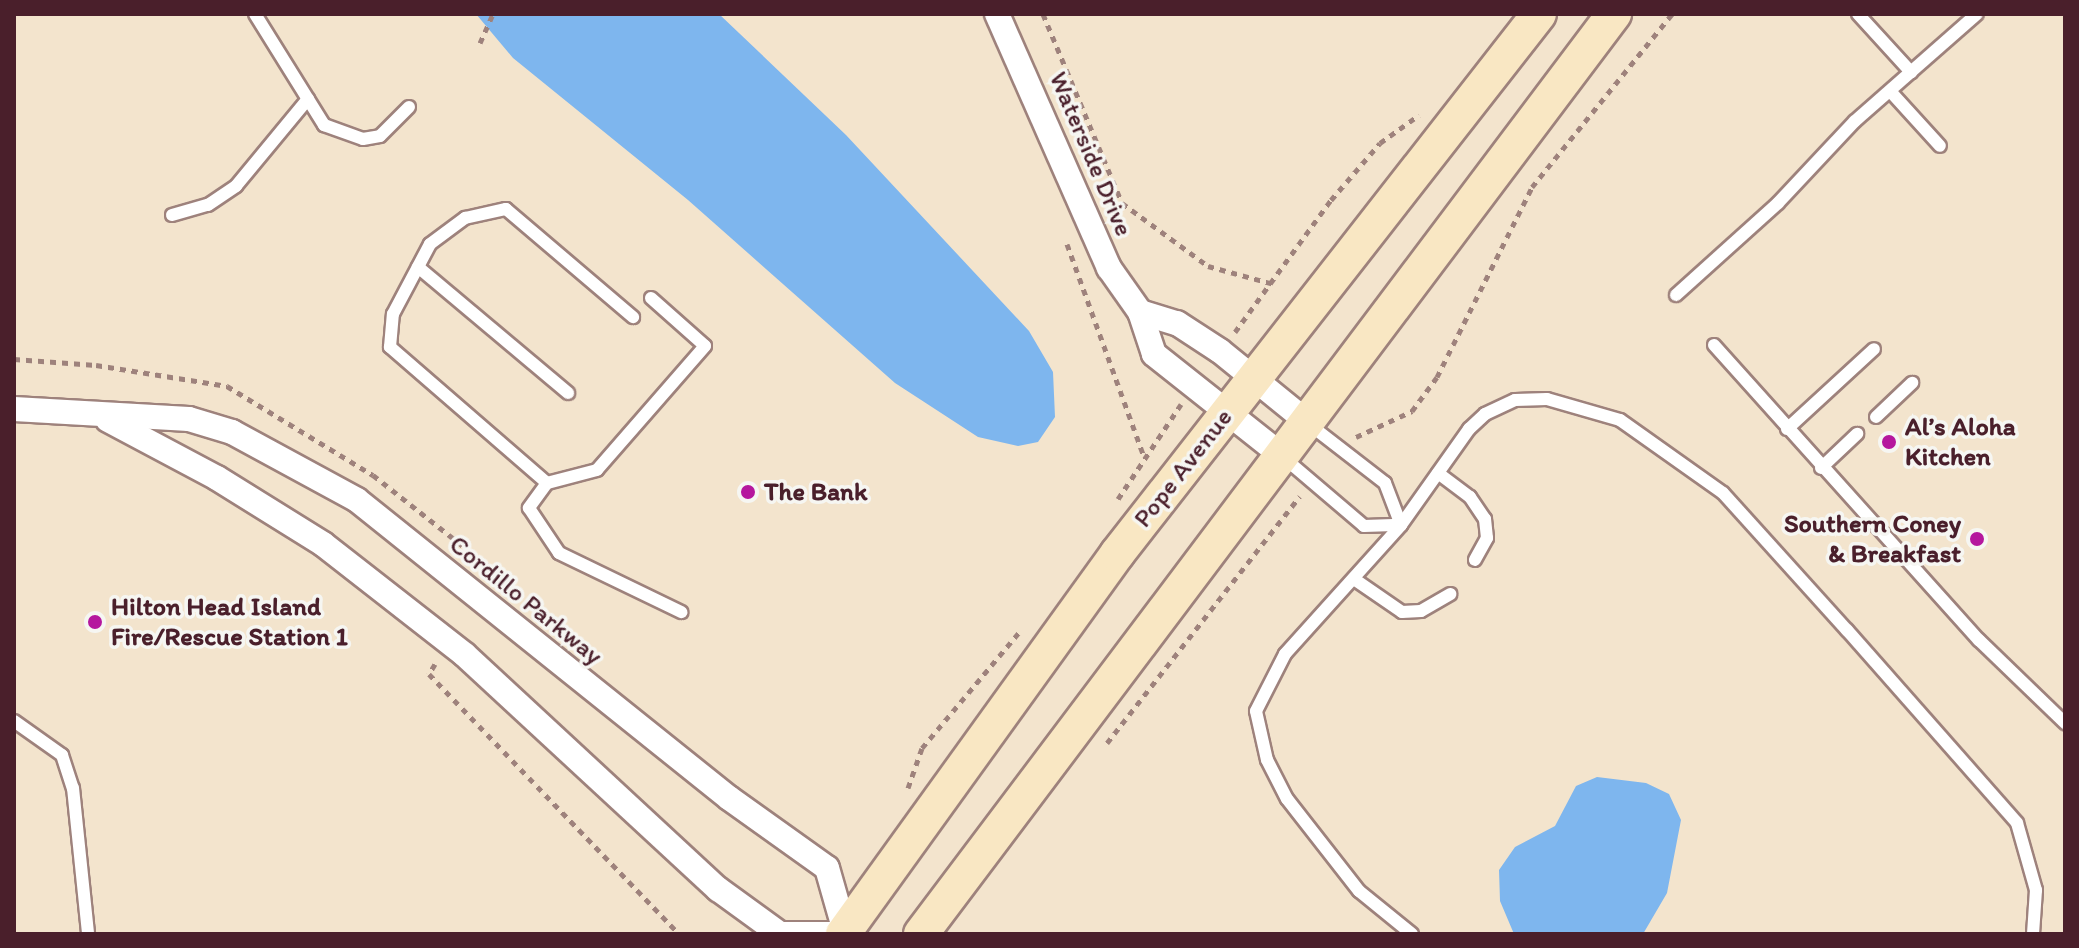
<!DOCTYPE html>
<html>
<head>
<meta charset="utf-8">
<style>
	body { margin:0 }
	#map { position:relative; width:2079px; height:948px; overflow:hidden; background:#f3e4cd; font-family:Itim,sans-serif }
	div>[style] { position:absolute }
	.water>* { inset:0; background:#7eb6ee }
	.path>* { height:5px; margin-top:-2.5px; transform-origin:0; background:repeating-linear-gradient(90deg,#9e827c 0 6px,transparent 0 12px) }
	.roads { filter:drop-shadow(2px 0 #9e827c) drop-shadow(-2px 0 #9e827c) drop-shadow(0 2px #9e827c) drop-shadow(0 -2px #9e827c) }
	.service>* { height:12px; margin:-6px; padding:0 6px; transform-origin:6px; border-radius:6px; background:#fff }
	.minor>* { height:24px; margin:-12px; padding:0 12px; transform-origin:12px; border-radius:12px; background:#fff }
	.secondary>* { height:34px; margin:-17px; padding:0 17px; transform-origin:17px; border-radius:17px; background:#f9e7c3 }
	.dots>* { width:22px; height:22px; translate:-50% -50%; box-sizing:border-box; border:4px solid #f6f6f2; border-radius:50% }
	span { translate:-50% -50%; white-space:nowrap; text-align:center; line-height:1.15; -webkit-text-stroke:7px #f6f6f2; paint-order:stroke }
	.street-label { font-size:26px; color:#4a1f2b }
	.poi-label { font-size:26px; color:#4a1f2b; font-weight:700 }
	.left { translate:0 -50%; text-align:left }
	.right { translate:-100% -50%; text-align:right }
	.frame { position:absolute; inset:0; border:16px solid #4a1f2b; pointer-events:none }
</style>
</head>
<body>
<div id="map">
	<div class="water">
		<div style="clip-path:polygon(476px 14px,719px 14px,846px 135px,1029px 331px,1053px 372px,1055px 417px,1038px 442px,1018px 446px,978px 437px,895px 383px,688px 200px,513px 58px)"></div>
		<div style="clip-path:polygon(1597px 777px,1646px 783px,1669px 794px,1681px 820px,1667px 893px,1643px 934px,1514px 934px,1500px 901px,1499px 870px,1515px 847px,1555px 826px,1576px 786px)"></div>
	</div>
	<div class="path">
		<div style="left:1043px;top:14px;width:205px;rotate:67.3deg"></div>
		<div style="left:1122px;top:203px;width:107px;rotate:36.2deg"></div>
		<div style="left:1208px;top:266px;width:68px;rotate:15.3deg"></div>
		<div style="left:480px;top:43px;width:32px;rotate:-66deg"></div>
		<div style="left:1067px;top:244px;width:226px;rotate:70.1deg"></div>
		<div style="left:1235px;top:332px;width:163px;rotate:-54deg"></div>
		<div style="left:1331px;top:200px;width:75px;rotate:-49.3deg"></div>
		<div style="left:1380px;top:143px;width:48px;rotate:-35.7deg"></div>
		<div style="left:14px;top:359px;width:82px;rotate:4.2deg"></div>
		<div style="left:96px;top:365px;width:133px;rotate:9.1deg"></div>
		<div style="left:227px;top:386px;width:171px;rotate:31.4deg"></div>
		<div style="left:373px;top:475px;width:152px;rotate:38.3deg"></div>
		<div style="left:492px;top:569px;width:5px;rotate:127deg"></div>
		<div style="left:1356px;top:437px;width:62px;rotate:-24.9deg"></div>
		<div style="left:1412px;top:411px;width:42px;rotate:-53.7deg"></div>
		<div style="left:1437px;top:377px;width:212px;rotate:-63.4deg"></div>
		<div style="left:1532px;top:187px;width:223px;rotate:-51deg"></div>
		<div style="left:1118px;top:499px;width:114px;rotate:-56.4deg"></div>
		<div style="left:435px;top:664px;width:12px;rotate:121deg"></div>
		<div style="left:429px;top:674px;width:361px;rotate:46.1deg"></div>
		<div style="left:1107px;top:743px;width:313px;rotate:-52deg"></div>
		<div style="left:908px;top:788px;width:42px;rotate:-70.7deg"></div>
		<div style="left:922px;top:748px;width:155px;rotate:-50deg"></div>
	</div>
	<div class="roads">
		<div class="service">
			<div style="left:255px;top:14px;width:131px;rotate:58.1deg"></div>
			<div style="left:324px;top:125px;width:41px;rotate:19.7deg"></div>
			<div style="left:363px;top:139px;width:17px;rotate:-10deg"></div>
			<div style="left:380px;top:136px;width:41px;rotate:-45deg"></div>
			<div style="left:1858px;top:14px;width:79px;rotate:47.6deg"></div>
			<div style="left:1890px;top:91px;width:74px;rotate:47.7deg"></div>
			<div style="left:172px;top:215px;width:37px;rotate:-16deg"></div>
			<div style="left:208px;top:205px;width:34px;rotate:-34deg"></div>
			<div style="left:236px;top:186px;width:113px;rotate:-50.4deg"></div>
			<div style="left:418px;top:267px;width:196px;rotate:40deg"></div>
			<div style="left:1676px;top:295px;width:137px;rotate:-42deg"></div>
			<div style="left:1778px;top:203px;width:112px;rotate:-46.8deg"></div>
			<div style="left:1855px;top:121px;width:162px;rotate:-41.3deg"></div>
			<div style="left:651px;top:298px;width:72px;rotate:41.6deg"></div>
			<div style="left:705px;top:346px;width:164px;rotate:131.1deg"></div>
			<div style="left:597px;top:470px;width:52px;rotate:165.4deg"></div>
			<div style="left:547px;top:483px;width:31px;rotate:126deg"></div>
			<div style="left:529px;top:508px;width:54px;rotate:56.3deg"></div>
			<div style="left:559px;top:553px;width:136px;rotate:25.8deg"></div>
			<div style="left:1714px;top:345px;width:397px;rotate:48.1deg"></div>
			<div style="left:1979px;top:640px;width:120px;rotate:44deg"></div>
			<div style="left:1876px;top:417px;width:50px;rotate:-43.4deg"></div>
			<div style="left:1787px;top:429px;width:118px;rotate:-42.6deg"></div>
			<div style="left:1283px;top:457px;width:106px;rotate:40.4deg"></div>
			<div style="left:1364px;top:526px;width:37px;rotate:-2deg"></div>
			<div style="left:1401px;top:525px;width:45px;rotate:-110.9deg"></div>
			<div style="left:1385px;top:483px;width:96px;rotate:-142.2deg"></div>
			<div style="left:1821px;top:468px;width:50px;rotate:-43.4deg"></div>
			<div style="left:1438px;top:473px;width:40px;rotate:37deg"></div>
			<div style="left:1470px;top:497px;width:27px;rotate:56deg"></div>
			<div style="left:1485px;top:519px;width:19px;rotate:84deg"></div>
			<div style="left:1487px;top:538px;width:25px;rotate:119deg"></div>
			<div style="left:547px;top:483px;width:208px;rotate:-139.1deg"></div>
			<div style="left:390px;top:347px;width:33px;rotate:-85deg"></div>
			<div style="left:393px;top:314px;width:79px;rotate:-62.1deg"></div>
			<div style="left:430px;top:244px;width:44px;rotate:-36.6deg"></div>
			<div style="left:465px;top:218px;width:42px;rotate:-12.4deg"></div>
			<div style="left:506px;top:209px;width:167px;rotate:40.4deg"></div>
			<div style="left:1354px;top:579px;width:58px;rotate:34.5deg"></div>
			<div style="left:1402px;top:612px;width:19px;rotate:-3deg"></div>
			<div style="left:1421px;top:611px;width:34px;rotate:-30deg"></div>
			<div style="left:14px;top:721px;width:59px;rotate:35.3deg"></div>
			<div style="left:62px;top:755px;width:35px;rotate:72deg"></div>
			<div style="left:73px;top:788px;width:147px;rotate:84.1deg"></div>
			<div style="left:1412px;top:934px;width:68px;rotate:-140.9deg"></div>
			<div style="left:1359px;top:891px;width:117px;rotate:-128deg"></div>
			<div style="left:1287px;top:799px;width:44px;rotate:-117.1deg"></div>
			<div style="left:1267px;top:760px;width:50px;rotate:-102.7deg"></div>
			<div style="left:1256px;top:711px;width:64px;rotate:-63deg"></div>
			<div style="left:1285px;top:654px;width:173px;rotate:-48deg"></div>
			<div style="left:1401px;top:525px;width:118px;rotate:-54.7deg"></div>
			<div style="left:1469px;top:429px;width:22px;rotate:-43deg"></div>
			<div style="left:1485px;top:414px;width:33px;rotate:-25deg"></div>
			<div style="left:1515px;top:400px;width:32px;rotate:-2deg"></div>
			<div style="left:1547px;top:399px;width:76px;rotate:16deg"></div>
			<div style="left:1620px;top:420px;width:126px;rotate:35.3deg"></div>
			<div style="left:1723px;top:493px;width:185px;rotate:47.9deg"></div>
			<div style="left:1847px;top:630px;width:257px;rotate:48.6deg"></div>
			<div style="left:2017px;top:823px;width:70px;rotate:74.2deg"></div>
			<div style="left:2036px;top:890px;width:44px;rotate:93.9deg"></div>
		</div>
		<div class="minor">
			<div style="left:997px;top:14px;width:278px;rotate:66.2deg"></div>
			<div style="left:1109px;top:268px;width:54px;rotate:54.8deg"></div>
			<div style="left:14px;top:409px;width:175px;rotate:3.3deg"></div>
			<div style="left:189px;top:419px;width:45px;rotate:16.8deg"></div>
			<div style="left:232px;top:432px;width:142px;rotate:28.5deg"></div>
			<div style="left:357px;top:500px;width:477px;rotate:38.7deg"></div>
			<div style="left:729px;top:798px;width:120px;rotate:35.5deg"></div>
			<div style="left:827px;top:868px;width:66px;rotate:74.1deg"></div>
			<div style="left:108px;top:420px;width:123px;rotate:28deg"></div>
			<div style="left:217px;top:478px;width:125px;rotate:31.9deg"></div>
			<div style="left:323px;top:544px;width:180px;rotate:38deg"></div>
			<div style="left:465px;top:655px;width:345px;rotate:42.8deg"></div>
			<div style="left:718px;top:889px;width:77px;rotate:36deg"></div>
			<div style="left:780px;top:934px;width:70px"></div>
			<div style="left:1280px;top:454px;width:161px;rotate:-141.6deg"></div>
			<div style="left:1154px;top:354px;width:44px;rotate:-108.4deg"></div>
			<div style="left:1140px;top:312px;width:39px;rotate:17deg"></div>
			<div style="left:1177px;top:323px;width:51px;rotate:33.1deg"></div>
			<div style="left:1220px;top:351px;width:111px;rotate:39.1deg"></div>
		</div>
		<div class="secondary">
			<div style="left:843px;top:934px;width:468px;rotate:-54.2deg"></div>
			<div style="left:1117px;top:554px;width:685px;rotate:-51.99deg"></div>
			<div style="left:921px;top:934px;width:1152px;rotate:-53.01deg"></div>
		</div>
	</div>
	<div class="dots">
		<div style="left:1889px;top:442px;background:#b5179e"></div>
		<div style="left:748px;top:492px;background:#b5179e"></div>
		<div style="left:1977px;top:539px;background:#b5179e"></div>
		<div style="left:95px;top:622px;background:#b5179e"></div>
	</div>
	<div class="street-label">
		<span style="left:1091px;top:154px;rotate:67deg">Waterside Drive</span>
		<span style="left:1183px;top:468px;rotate:-52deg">Pope Avenue</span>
		<span style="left:526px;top:600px;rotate:39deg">Cordillo Parkway</span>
	</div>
	<div class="poi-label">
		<span class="left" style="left:1905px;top:442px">Al’s Aloha<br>Kitchen</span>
		<span class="left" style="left:764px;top:492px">The Bank</span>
		<span class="right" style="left:1961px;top:539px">Southern Coney<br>&amp; Breakfast</span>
		<span class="left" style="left:111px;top:622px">Hilton Head Island<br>Fire/Rescue Station 1</span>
	</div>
	<div class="frame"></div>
</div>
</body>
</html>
